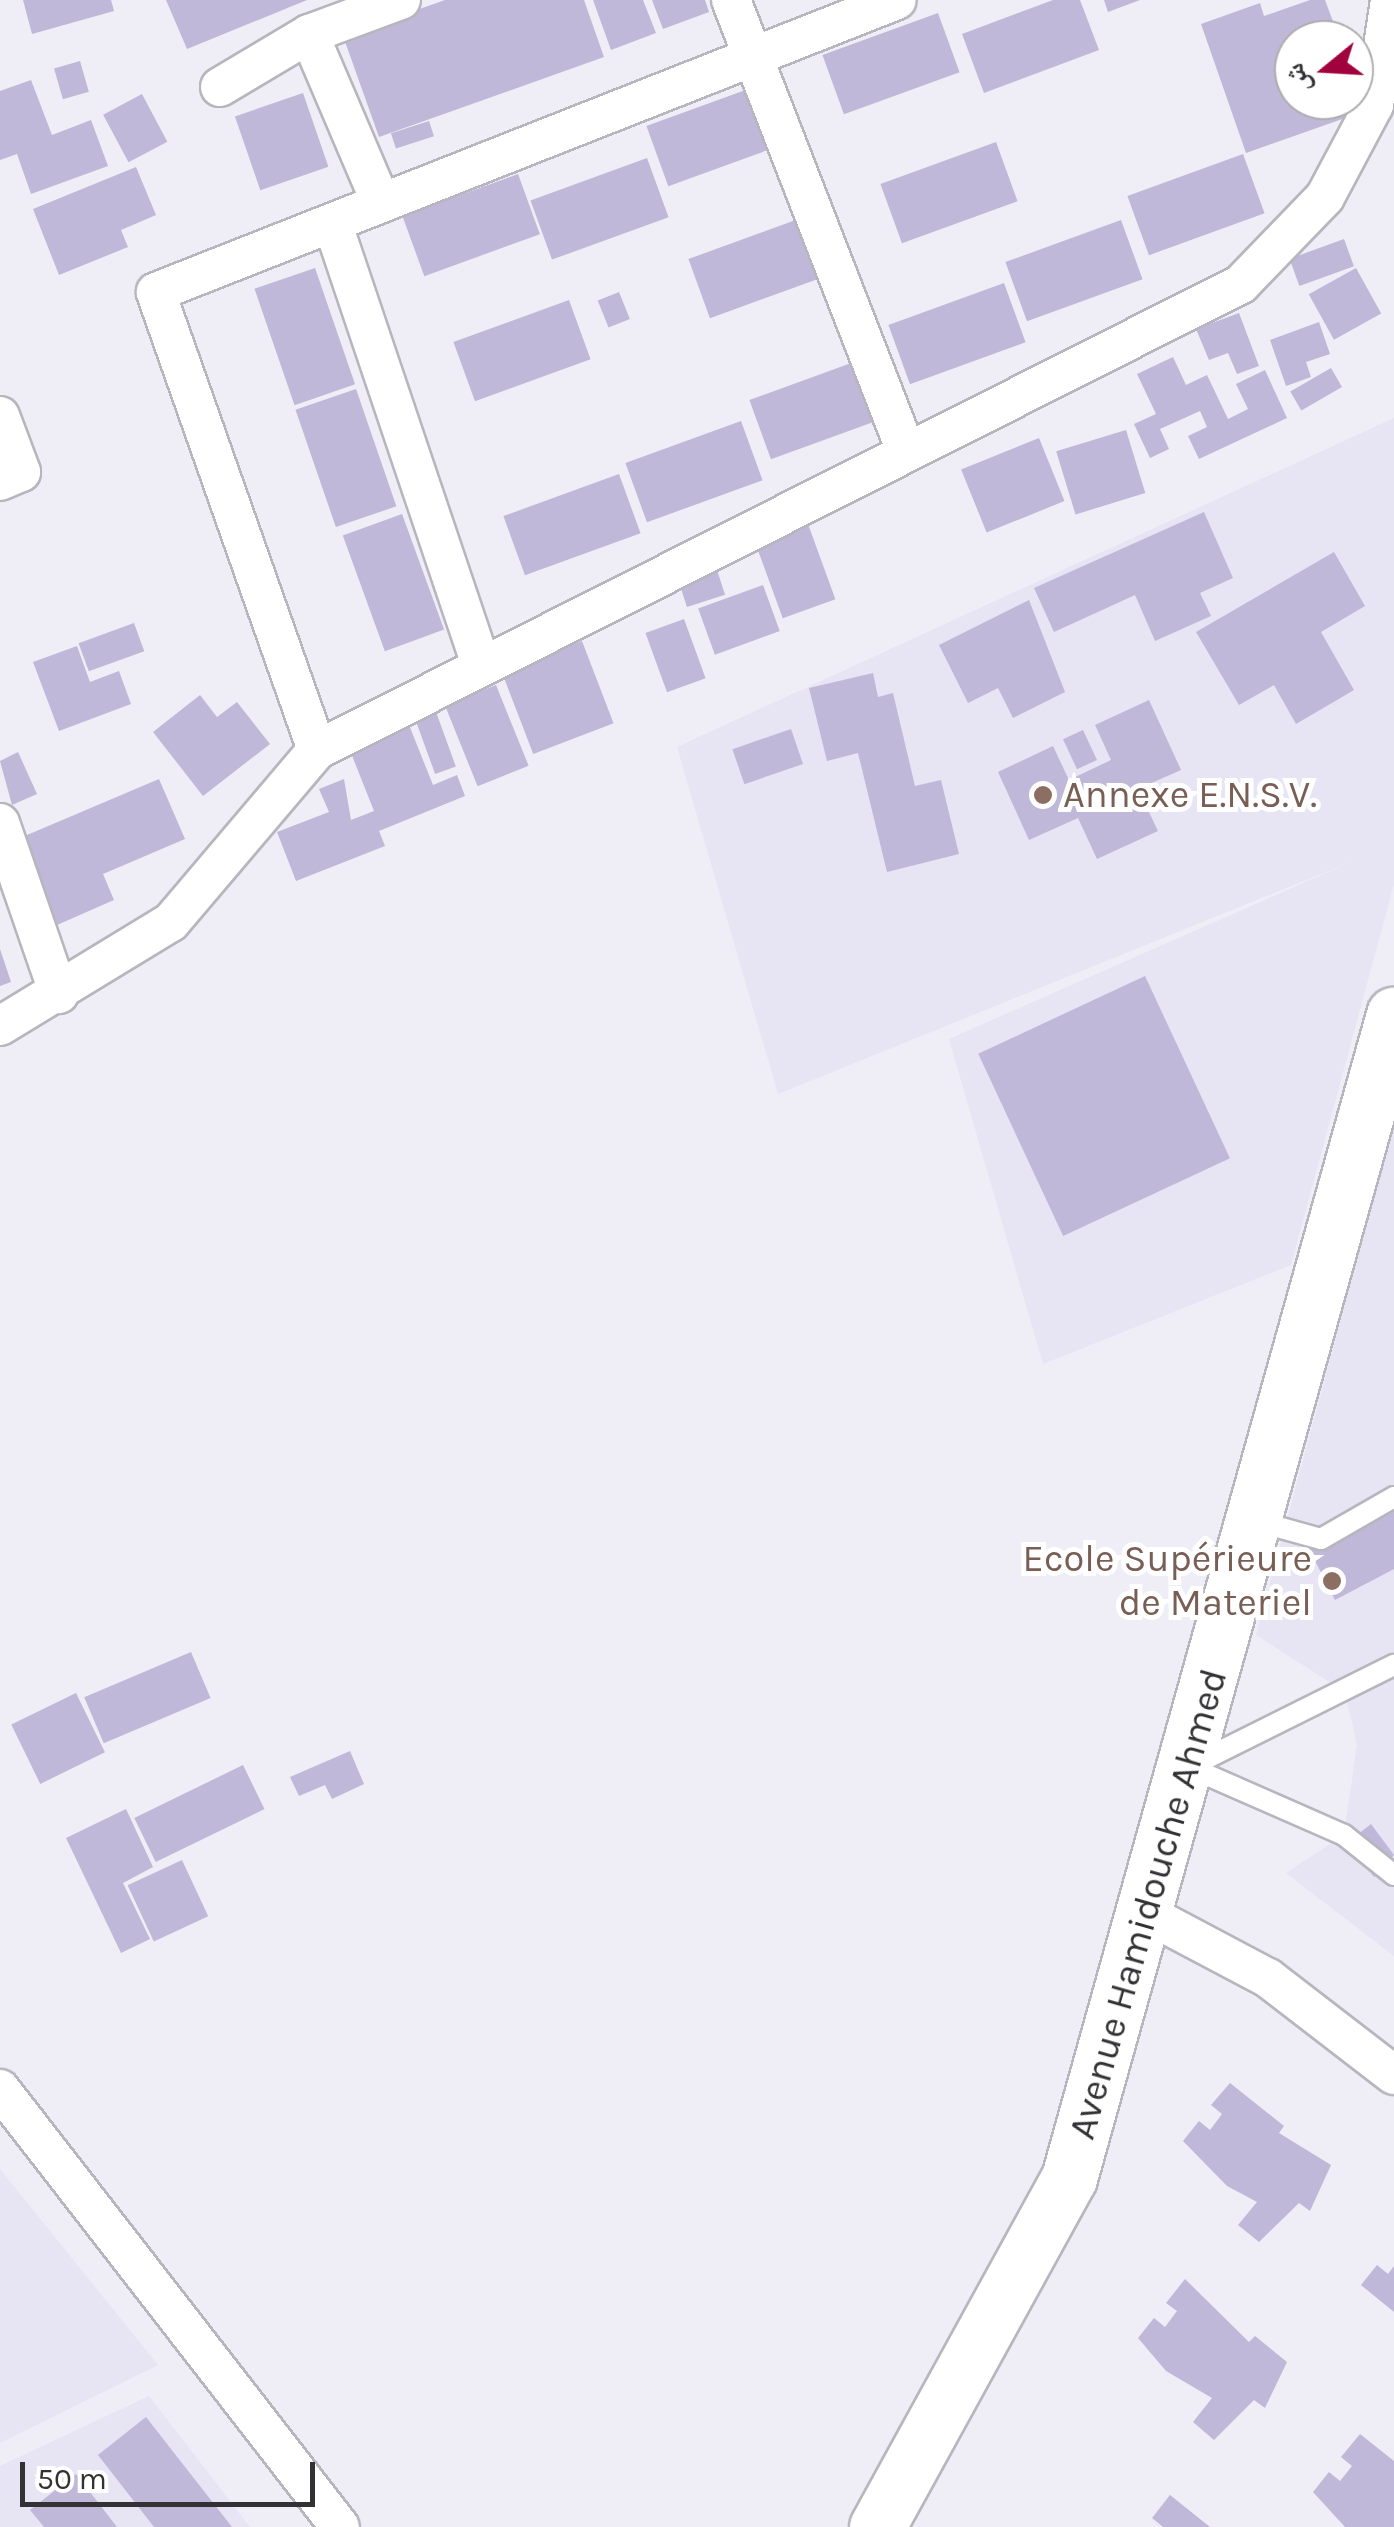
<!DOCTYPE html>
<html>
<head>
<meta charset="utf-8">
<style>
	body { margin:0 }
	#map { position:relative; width:1394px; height:2527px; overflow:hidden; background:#efedf5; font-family:Karla,"Noto Naskh Arabic",sans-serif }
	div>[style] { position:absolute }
	.built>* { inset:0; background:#e7e4f4 }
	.building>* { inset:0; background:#bfb8d8; transform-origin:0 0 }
	.roads { filter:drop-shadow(2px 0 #b7b6be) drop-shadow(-2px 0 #b7b6be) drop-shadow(0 2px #b7b6be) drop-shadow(0 -2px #b7b6be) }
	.service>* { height:20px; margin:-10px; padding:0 10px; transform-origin:10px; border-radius:10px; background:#fff }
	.minor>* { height:38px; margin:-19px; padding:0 19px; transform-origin:19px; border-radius:19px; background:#fff }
	.secondary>* { height:55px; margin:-27.5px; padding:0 27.5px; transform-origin:27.5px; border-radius:27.5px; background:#fff }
	.dots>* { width:28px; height:28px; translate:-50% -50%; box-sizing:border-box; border:5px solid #fff; border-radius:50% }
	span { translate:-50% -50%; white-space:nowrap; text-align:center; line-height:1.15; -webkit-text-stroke:10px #fff; paint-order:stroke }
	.education-label { font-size:38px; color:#785e54 }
	.left { translate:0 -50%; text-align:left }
	.right { translate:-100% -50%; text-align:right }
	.street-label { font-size:38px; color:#323235 }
	.north { position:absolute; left:1274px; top:20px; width:100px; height:100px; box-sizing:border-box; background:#fff; border:2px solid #adadae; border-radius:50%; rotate:252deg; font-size:28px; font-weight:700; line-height:40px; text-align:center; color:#323235 }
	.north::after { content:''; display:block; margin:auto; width:35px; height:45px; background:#a1023d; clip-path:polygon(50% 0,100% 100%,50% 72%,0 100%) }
	.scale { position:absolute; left:20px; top:2462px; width:295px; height:45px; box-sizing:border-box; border:5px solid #323235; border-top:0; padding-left:12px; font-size:30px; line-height:35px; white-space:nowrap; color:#323235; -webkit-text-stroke:8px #fff; paint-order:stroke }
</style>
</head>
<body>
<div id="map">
	<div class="built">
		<div style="clip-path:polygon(1394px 418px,1394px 884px,1291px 1265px,1043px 1364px,949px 1039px,1353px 861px,778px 1094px,677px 747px)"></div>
		<div style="clip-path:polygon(1394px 1121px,1394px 1956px,1286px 1873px,1344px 1835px,1357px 1745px,1345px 1692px,1256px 1635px)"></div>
		<div style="clip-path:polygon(0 2169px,158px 2365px,0 2443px)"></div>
		<div style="clip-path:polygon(149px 2396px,250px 2527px,0 2527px,0 2466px)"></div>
	</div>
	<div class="building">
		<div style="clip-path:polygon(23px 0,111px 0,114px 11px,32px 34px)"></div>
		<div style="clip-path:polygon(166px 0,307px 0,187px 49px)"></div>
		<div style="clip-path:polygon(445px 0,584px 0,604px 57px,379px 137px,343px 36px)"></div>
		<div style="clip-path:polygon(593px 0,643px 0,656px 33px,611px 50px)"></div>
		<div style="clip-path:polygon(652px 0,705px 0,709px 12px,663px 29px)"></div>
		<div style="clip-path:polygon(1053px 0,1080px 0,1099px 50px,984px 93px,962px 34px)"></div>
		<div style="clip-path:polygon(1104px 0,1140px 0,1108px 12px)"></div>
		<div style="clip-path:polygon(1310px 0,1325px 0,1340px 40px,1294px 40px,1294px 100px,1354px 100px,1355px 82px,1365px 111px,1246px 153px,1201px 24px,1260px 3px,1264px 16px)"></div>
		<div style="left:938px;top:13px;width:63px;height:123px;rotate:70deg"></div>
		<div style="left:80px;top:61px;width:32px;height:27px;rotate:74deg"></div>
		<div style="clip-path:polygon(31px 80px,52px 135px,91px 120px,108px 166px,31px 194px,17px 154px,0 160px,0 91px)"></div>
		<div style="left:762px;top:84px;width:64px;height:123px;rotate:70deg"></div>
		<div style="left:303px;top:93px;width:78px;height:72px;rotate:71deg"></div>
		<div style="left:142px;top:94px;width:54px;height:44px;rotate:62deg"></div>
		<div style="left:429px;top:121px;width:16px;height:40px;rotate:72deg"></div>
		<div style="left:996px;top:142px;width:63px;height:123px;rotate:70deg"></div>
		<div style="left:1243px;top:154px;width:63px;height:123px;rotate:70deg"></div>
		<div style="left:647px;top:158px;width:63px;height:124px;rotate:70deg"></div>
		<div style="clip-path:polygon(136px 167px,156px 215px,121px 230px,128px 247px,59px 275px,33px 209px)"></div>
		<div style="left:518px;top:174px;width:64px;height:123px;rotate:70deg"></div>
		<div style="left:804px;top:217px;width:63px;height:123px;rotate:70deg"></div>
		<div style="left:1121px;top:220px;width:63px;height:123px;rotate:70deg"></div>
		<div style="left:1344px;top:239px;width:29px;height:58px;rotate:70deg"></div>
		<div style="left:315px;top:268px;width:123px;height:64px;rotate:71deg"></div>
		<div style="left:1356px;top:268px;width:52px;height:54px;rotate:61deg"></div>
		<div style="left:1004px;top:283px;width:63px;height:123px;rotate:70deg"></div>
		<div style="left:619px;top:292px;width:29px;height:23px;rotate:68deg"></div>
		<div style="left:569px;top:300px;width:63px;height:123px;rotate:70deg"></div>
		<div style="clip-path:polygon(1239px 313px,1259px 366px,1237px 374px,1228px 353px,1209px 360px,1196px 329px)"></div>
		<div style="clip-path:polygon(1319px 322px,1330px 354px,1306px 362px,1311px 377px,1286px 386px,1270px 340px)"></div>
		<div style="clip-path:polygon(1173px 357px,1186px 385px,1207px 375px,1228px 419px,1248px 409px,1236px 384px,1265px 370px,1287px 418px,1199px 459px,1188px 436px,1207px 427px,1200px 411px,1160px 429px,1169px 449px,1150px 458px,1134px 424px,1156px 414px,1137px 374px)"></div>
		<div style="left:865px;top:358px;width:63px;height:123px;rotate:70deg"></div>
		<div style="left:1331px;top:368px;width:22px;height:47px;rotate:60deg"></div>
		<div style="left:356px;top:389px;width:124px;height:64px;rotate:71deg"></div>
		<div style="left:741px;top:421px;width:63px;height:123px;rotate:70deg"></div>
		<div style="left:1126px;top:430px;width:66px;height:73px;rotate:73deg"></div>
		<div style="left:1039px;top:438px;width:68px;height:84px;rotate:68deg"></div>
		<div style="left:619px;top:474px;width:63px;height:123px;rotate:70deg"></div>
		<div style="clip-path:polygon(1204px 512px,1233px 578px,1200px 593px,1211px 616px,1155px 641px,1135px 595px,1054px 632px,1034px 588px)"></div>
		<div style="left:402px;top:514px;width:123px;height:63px;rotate:70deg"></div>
		<div style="left:808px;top:524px;width:80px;height:56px;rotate:70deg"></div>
		<div style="clip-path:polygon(1334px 552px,1365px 606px,1321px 632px,1354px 690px,1296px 724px,1274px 685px,1239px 705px,1196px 632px)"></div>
		<div style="left:717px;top:570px;width:26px;height:40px;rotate:72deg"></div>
		<div style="left:763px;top:585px;width:49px;height:69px;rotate:70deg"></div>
		<div style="clip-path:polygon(1029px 600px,1065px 692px,1013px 718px,998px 688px,968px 703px,939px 645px)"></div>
		<div style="left:684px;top:619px;width:63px;height:41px;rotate:70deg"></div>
		<div style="left:134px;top:623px;width:30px;height:59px;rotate:70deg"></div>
		<div style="left:582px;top:641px;width:88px;height:86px;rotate:69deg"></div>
		<div style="clip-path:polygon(77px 646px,90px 682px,119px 671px,131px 704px,59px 731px,33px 662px)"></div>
		<div style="clip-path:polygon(873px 673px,878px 697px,893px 693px,915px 786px,941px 780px,959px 854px,887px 872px,858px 753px,827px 761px,809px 688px)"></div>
		<div style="left:496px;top:685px;width:87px;height:55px;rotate:68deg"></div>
		<div style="clip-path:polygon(200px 695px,217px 717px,237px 702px,270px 744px,203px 796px,153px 732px)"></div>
		<div style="clip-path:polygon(1149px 700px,1181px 770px,1138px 789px,1158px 831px,1097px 859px,1078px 818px,1029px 840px,998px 772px,1053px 746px,1069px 780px,1111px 760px,1095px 725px)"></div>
		<div style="left:436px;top:712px;width:58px;height:22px;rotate:70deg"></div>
		<div style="clip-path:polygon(409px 725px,433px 785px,457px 775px,465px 796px,379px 831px,385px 846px,296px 881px,277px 832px,329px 812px,319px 789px,344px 779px,351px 820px,374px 811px,349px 748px)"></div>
		<div style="left:791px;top:729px;width:37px;height:62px;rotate:71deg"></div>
		<div style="left:1083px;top:730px;width:33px;height:22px;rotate:65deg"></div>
		<div style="clip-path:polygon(18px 752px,37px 794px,12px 805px,0 761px)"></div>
		<div style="clip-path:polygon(159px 779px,185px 839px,103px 874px,114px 900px,57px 925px,20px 838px)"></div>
		<div style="clip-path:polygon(0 949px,11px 982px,0 986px)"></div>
		<div style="left:1145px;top:976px;width:201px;height:184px;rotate:65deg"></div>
		<div style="clip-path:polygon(1394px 1502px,1394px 1569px,1335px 1600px,1308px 1547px)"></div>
		<div style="left:191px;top:1652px;width:50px;height:116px;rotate:67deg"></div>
		<div style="left:76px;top:1693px;width:66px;height:72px;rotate:64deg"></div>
		<div style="clip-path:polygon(350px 1751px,364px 1784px,332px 1799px,325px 1785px,299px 1796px,290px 1777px)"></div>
		<div style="left:243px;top:1765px;width:49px;height:121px;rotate:64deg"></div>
		<div style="clip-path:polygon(126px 1809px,153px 1867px,123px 1883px,150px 1939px,121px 1953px,66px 1838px)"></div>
		<div style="clip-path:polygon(1371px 1824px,1394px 1855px,1374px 1877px,1348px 1842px)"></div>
		<div style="left:182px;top:1860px;width:62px;height:60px;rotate:65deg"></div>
		<div style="clip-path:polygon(1230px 2083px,1284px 2126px,1279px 2133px,1331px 2165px,1310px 2211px,1299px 2203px,1259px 2242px,1238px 2225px,1257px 2202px,1227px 2186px,1183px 2141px,1199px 2121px,1210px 2130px,1222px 2114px,1211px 2105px)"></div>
		<div style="clip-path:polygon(1377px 2265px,1388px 2274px,1394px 2266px,1394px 2312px,1361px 2285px)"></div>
		<div style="clip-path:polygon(1185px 2279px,1249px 2342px,1255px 2336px,1287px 2362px,1265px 2408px,1254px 2400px,1214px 2440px,1193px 2422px,1212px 2398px,1166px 2371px,1138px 2338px,1154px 2318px,1165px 2327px,1177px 2311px,1166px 2303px)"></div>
		<div style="clip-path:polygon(146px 2417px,232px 2527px,154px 2527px,98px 2455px)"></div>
		<div style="clip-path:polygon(1360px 2434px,1394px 2461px,1394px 2527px,1345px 2527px,1313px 2492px,1329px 2472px,1340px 2481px,1352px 2466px,1341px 2457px)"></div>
		<div style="clip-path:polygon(76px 2474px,117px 2527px,44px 2527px,30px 2510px)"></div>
		<div style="clip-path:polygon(1170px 2495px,1210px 2527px,1163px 2527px,1152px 2518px)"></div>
	</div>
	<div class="roads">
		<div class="service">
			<div style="left:1256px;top:1521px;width:67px;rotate:15.5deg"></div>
			<div style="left:1321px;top:1539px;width:84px;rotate:-29.9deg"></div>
			<div style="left:1191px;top:1766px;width:227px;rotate:-26.5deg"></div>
			<div style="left:1189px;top:1767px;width:169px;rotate:23.7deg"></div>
			<div style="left:1344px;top:1835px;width:64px;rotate:38.7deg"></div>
		</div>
		<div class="minor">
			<div style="left:731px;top:0;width:484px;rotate:68.8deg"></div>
			<div style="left:309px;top:34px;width:184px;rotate:66.9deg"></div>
			<div style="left:220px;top:87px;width:104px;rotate:-30.8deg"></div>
			<div style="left:309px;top:34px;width:98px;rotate:-20.3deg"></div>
			<div style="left:333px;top:225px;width:465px;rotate:71.4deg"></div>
			<div style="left:0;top:416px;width:60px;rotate:69.4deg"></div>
			<div style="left:21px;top:472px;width:23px;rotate:157deg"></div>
			<div style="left:317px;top:750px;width:485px;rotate:-109.4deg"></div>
			<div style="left:156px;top:292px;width:796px;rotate:-21.51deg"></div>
			<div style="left:0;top:823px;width:181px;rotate:71deg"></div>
			<div style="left:0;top:1026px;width:200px;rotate:-31.3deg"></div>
			<div style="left:171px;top:922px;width:226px;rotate:-49.7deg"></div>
			<div style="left:317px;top:750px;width:1035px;rotate:-26.76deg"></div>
			<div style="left:1241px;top:284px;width:121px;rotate:-46deg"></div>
			<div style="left:1325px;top:197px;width:104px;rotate:-62deg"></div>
			<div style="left:1374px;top:105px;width:106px;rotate:-81.3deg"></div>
			<div style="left:1147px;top:1914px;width:137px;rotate:27.9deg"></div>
			<div style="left:1268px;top:1978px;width:159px;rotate:37.6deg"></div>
			<div style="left:0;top:2089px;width:554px;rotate:52.18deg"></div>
		</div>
		<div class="secondary">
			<div style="left:877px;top:2527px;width:398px;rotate:-61.2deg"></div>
			<div style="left:1069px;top:2178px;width:1208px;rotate:-74.39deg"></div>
		</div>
	</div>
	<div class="dots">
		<div style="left:1043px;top:795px;background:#8d6e63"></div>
		<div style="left:1332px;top:1581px;background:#8d6e63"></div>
	</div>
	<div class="education-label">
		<span class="left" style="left:1063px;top:795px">Annexe E.N.S.V.</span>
		<span class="right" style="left:1312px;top:1581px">Ecole Supérieure<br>de Materiel</span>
	</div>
	<div class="street-label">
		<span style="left:1148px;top:1904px;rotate:-74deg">Avenue Hamidouche Ahmed</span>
	</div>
	<div class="north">ش</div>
	<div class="scale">50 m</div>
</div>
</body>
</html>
